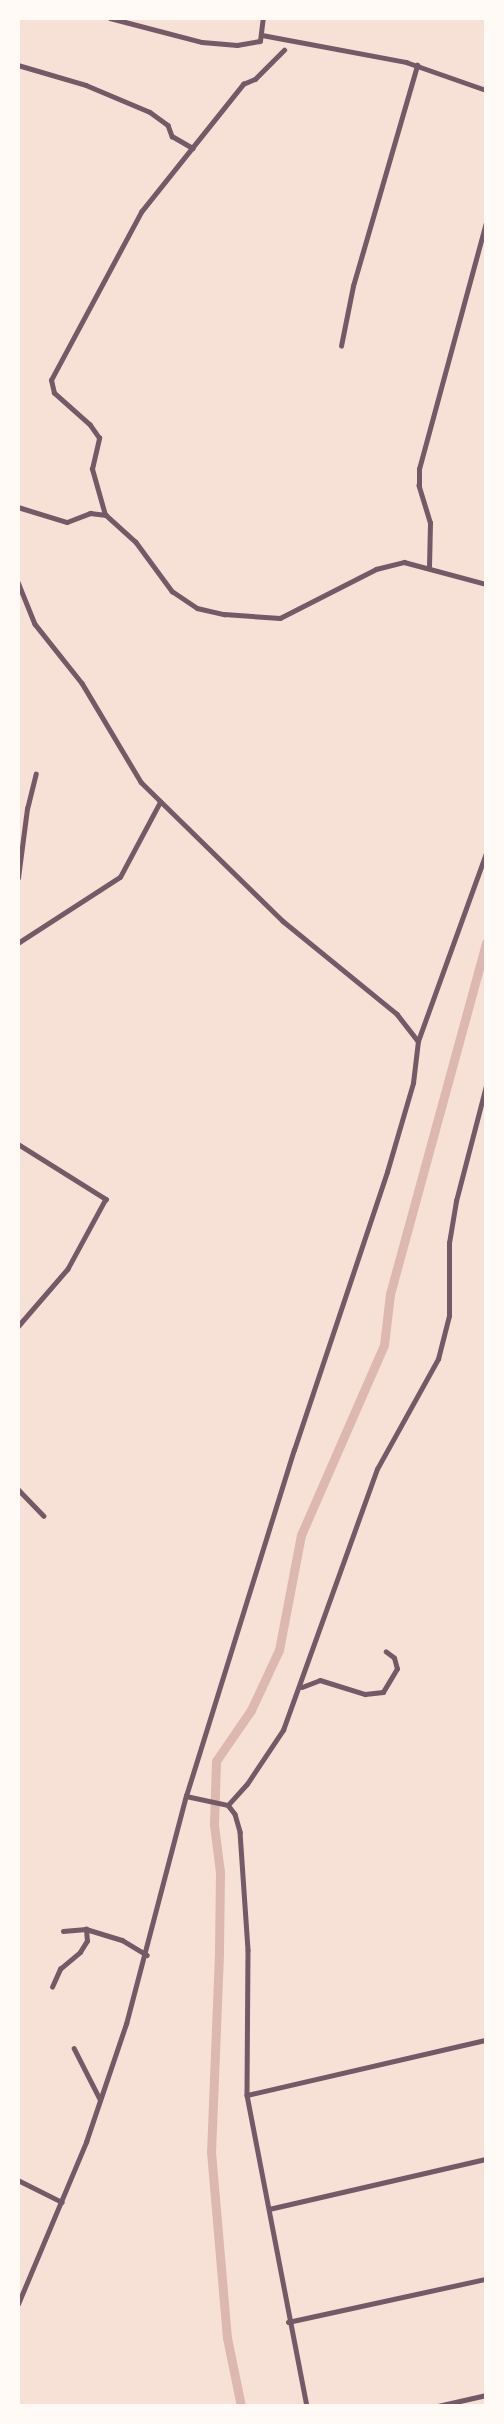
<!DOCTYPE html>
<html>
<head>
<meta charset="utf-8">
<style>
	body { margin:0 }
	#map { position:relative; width:504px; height:2424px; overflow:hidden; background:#f7e1d7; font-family:"Exo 2",sans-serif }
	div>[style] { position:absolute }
	.canal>* { height:9px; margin:-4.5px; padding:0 4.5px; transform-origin:4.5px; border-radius:4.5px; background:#dcb8b0 }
	.minor>* { height:4.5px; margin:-2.25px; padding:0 2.25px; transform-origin:2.25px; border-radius:2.25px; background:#755966 }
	span { translate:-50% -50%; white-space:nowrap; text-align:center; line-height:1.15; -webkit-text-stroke:6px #fffaf5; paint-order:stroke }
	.frame { position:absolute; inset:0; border:20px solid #fffaf5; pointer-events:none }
</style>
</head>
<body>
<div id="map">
	<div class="canal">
		<div style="left:241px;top:2406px;width:69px;rotate:-101.6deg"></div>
		<div style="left:227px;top:2338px;width:186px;rotate:-94.9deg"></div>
		<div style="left:211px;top:2153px;width:200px;rotate:-87.7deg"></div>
		<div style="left:219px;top:1953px;width:81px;rotate:-89.3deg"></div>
		<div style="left:220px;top:1872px;width:47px;rotate:-97.3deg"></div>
		<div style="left:214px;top:1825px;width:64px;rotate:-88.2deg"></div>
		<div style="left:216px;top:1761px;width:62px;rotate:-55.5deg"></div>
		<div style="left:251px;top:1710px;width:66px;rotate:-65deg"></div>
		<div style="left:279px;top:1650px;width:117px;rotate:-79.2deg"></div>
		<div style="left:301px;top:1535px;width:207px;rotate:-66.4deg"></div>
		<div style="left:384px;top:1345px;width:51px;rotate:-83.3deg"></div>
		<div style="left:390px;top:1294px;width:365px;rotate:-74.7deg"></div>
	</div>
	<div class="minor">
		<div style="left:110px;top:18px;width:95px;rotate:14.6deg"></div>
		<div style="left:202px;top:42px;width:35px;rotate:5deg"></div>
		<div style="left:237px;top:45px;width:23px;rotate:-10deg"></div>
		<div style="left:260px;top:41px;width:23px;rotate:-83deg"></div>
		<div style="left:262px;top:35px;width:147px;rotate:10.6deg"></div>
		<div style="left:406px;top:62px;width:85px;rotate:19.3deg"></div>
		<div style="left:18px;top:65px;width:71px;rotate:16.4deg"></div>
		<div style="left:86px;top:85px;width:69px;rotate:22.9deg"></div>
		<div style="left:150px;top:112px;width:22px;rotate:36deg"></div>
		<div style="left:168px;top:125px;width:12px;rotate:70deg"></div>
		<div style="left:172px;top:136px;width:24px;rotate:30deg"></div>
		<div style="left:341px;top:346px;width:61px;rotate:-78.7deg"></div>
		<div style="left:353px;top:286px;width:230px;rotate:-73.8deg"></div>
		<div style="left:18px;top:507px;width:51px;rotate:17deg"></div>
		<div style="left:67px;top:522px;width:25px;rotate:-21deg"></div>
		<div style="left:90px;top:513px;width:16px;rotate:7deg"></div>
		<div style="left:106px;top:515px;width:40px;rotate:42deg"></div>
		<div style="left:136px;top:542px;width:61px;rotate:53.7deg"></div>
		<div style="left:172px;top:591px;width:30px;rotate:34deg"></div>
		<div style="left:197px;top:608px;width:28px;rotate:13deg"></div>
		<div style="left:224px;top:614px;width:56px;rotate:4.1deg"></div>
		<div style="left:280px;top:618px;width:108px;rotate:-27deg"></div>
		<div style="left:376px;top:569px;width:29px;rotate:-14deg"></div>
		<div style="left:404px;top:562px;width:85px;rotate:15deg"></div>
		<div style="left:105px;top:515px;width:48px;rotate:-105.8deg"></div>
		<div style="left:92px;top:469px;width:32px;rotate:-77deg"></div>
		<div style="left:99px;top:438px;width:16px;rotate:-125deg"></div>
		<div style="left:90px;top:425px;width:48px;rotate:-138.4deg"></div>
		<div style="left:54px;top:393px;width:13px;rotate:-103deg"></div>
		<div style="left:51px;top:380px;width:191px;rotate:-61.8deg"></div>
		<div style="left:141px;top:212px;width:164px;rotate:-51.4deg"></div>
		<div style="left:243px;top:84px;width:13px;rotate:-23deg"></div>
		<div style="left:255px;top:79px;width:41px;rotate:-45deg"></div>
		<div style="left:429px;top:567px;width:44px;rotate:-88.7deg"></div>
		<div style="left:430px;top:523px;width:39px;rotate:-107deg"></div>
		<div style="left:419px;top:486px;width:17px;rotate:-90deg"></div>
		<div style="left:419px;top:469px;width:256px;rotate:-74.8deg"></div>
		<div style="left:18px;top:582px;width:45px;rotate:68deg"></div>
		<div style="left:35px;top:624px;width:75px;rotate:51.5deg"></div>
		<div style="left:82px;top:683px;width:115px;rotate:59.2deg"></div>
		<div style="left:141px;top:782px;width:199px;rotate:44.4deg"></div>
		<div style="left:283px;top:921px;width:147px;rotate:39.2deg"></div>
		<div style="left:397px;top:1014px;width:34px;rotate:52deg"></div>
		<div style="left:18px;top:878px;width:70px;rotate:-82.6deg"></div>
		<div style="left:27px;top:809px;width:36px;rotate:-76deg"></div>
		<div style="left:18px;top:943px;width:121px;rotate:-32.9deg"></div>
		<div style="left:120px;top:877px;width:85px;rotate:-61.9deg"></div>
		<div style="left:18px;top:1144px;width:104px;rotate:32deg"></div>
		<div style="left:106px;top:1199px;width:80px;rotate:118.5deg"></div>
		<div style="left:68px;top:1269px;width:77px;rotate:130.8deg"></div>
		<div style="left:18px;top:1489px;width:37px;rotate:46deg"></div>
		<div style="left:302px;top:1687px;width:19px;rotate:-21deg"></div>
		<div style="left:320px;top:1680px;width:47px;rotate:17.3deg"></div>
		<div style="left:365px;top:1694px;width:18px;rotate:-6deg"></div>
		<div style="left:383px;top:1692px;width:27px;rotate:-59deg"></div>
		<div style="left:397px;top:1669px;width:11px;rotate:-105deg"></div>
		<div style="left:394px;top:1658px;width:10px;rotate:-143deg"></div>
		<div style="left:186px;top:1796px;width:43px;rotate:12.1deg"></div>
		<div style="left:228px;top:1805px;width:11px;rotate:52deg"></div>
		<div style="left:235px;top:1814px;width:19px;rotate:74deg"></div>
		<div style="left:240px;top:1832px;width:118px;rotate:86.1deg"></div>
		<div style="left:248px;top:1950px;width:145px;rotate:90.4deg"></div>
		<div style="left:247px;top:2095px;width:317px;rotate:79.1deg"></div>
		<div style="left:228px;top:1805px;width:28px;rotate:-48deg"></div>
		<div style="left:247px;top:1784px;width:65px;rotate:-56.3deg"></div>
		<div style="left:283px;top:1730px;width:277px;rotate:-70.2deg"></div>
		<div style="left:377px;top:1469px;width:126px;rotate:-61deg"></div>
		<div style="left:438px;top:1359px;width:44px;rotate:-75.7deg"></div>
		<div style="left:449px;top:1316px;width:73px;rotate:-90deg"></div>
		<div style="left:449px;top:1243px;width:43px;rotate:-80.5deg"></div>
		<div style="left:456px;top:1201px;width:119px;rotate:-75.4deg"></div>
		<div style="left:63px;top:1931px;width:23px;rotate:-5deg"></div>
		<div style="left:86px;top:1929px;width:38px;rotate:17deg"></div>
		<div style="left:122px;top:1940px;width:29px;rotate:31deg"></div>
		<div style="left:52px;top:1987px;width:20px;rotate:-66deg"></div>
		<div style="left:60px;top:1969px;width:26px;rotate:-40deg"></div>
		<div style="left:80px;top:1952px;width:13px;rotate:-58deg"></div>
		<div style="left:87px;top:1941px;width:12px;rotate:-95deg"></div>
		<div style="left:74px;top:2048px;width:57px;rotate:63deg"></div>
		<div style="left:247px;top:2095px;width:245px;rotate:-13deg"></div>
		<div style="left:18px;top:2180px;width:49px;rotate:26.6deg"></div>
		<div style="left:269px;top:2209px;width:223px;rotate:-13deg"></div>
		<div style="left:18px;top:2304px;width:176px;rotate:-67.2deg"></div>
		<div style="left:86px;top:2142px;width:125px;rotate:-71.3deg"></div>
		<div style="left:126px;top:2024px;width:236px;rotate:-75.3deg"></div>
		<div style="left:186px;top:1796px;width:362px;rotate:-72.7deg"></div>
		<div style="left:294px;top:1450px;width:293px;rotate:-71.5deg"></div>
		<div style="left:387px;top:1172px;width:93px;rotate:-73.7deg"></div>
		<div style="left:413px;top:1083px;width:42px;rotate:-83.2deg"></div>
		<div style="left:418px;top:1041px;width:200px;rotate:-70.1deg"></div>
		<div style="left:288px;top:2322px;width:203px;rotate:-12.3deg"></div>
		<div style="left:438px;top:2406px;width:49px;rotate:-12.9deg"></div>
	</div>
	<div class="frame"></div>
</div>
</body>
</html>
